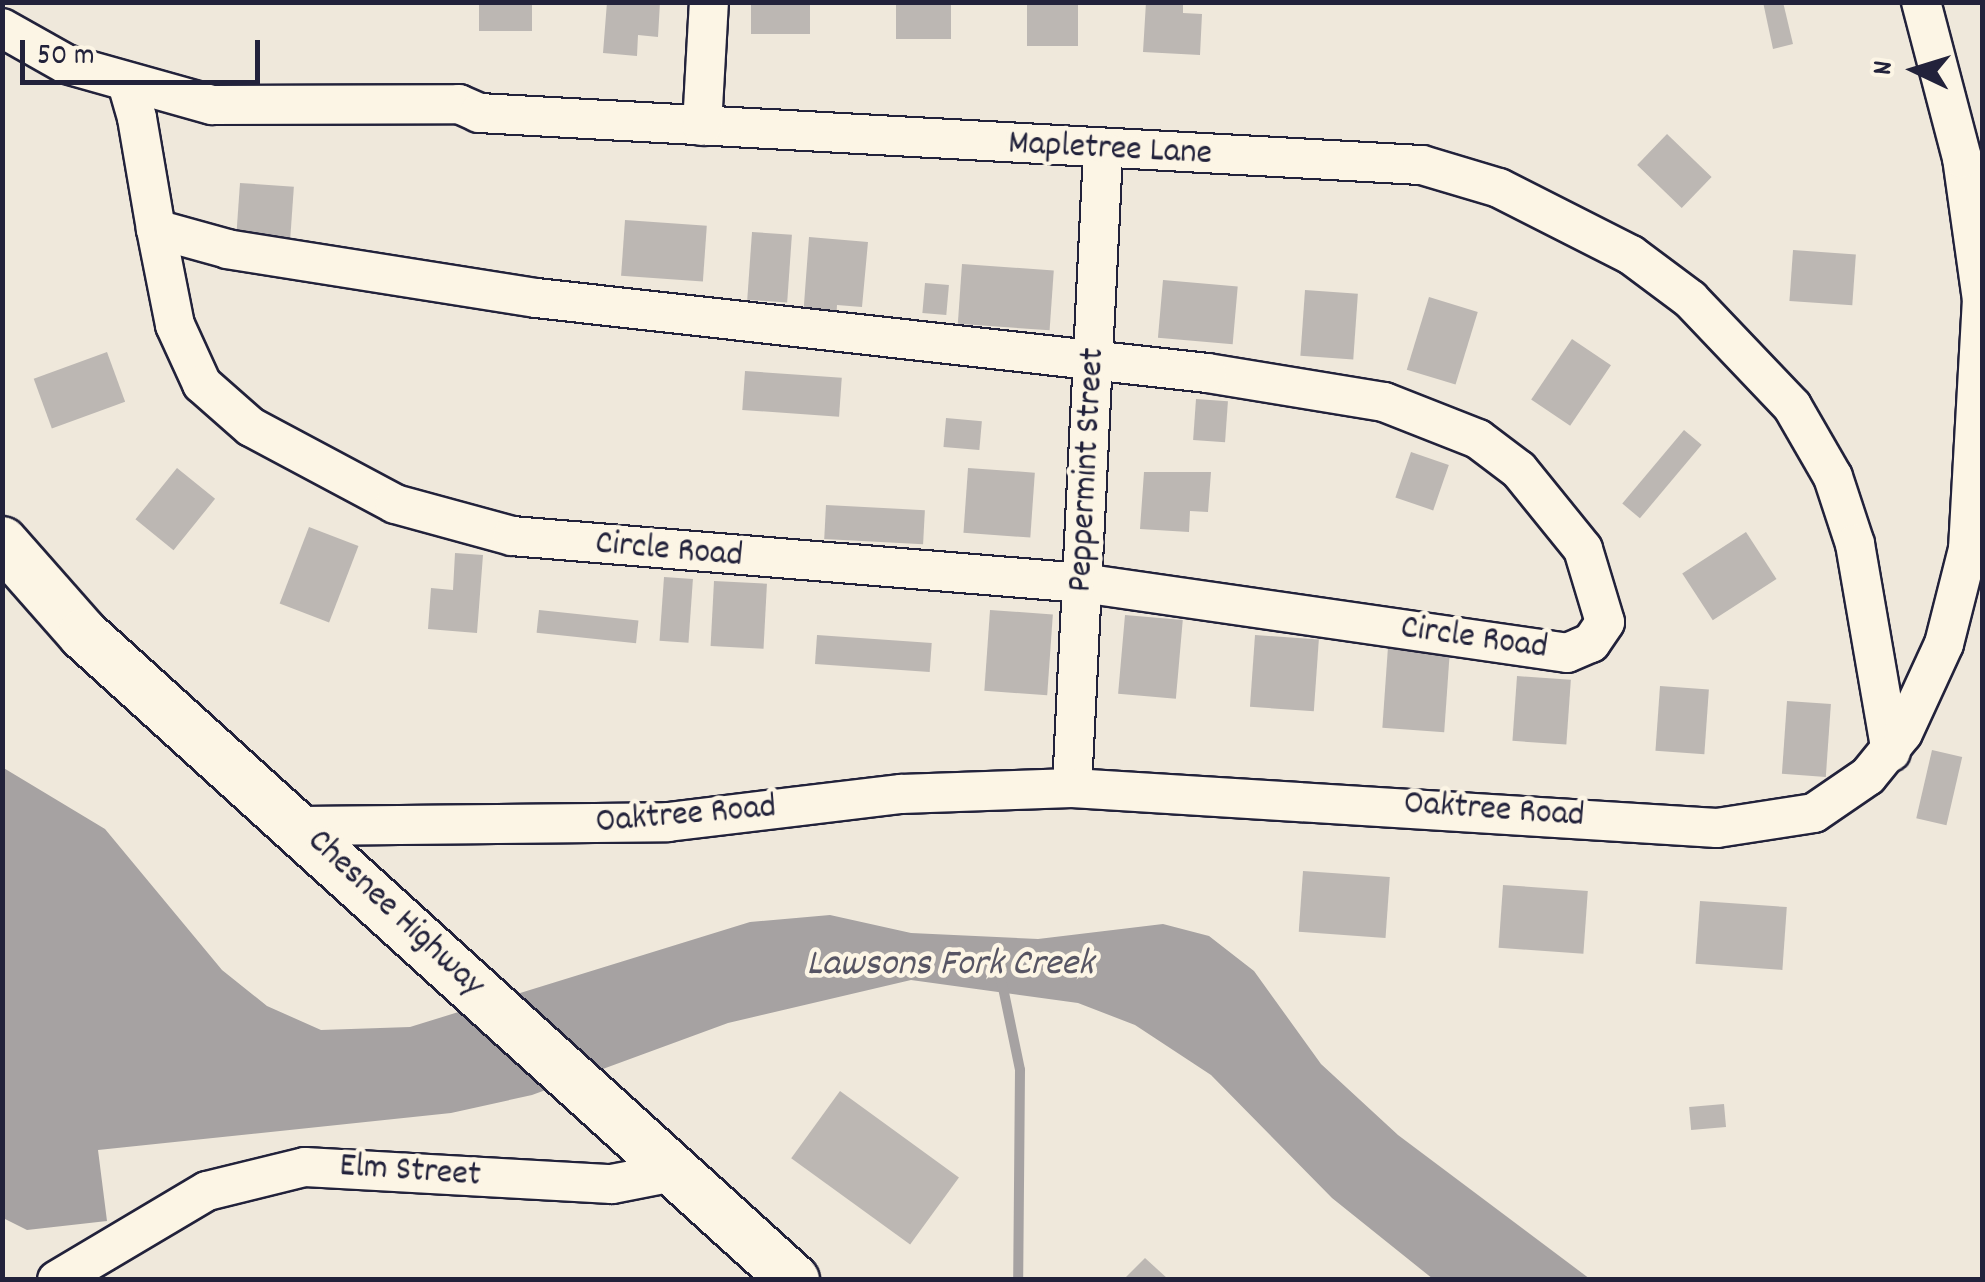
<!DOCTYPE html>
<html>
<head>
<meta charset="utf-8">
<style>
	body { margin:0 }
	#map { position:relative; width:1985px; height:1282px; overflow:hidden; background:#efe8db; font-family:Dekko,sans-serif }
	div>[style] { position:absolute }
	.water>* { inset:0; background:#a6a2a2 }
	.stream>* { height:10px; margin:-5px; padding:0 5px; transform-origin:5px; border-radius:5px; background:#a6a2a2 }
	.building>* { inset:0; background:#bcb7b3; transform-origin:0 0 }
	.roads { filter:drop-shadow(2px 0 #22223b) drop-shadow(-2px 0 #22223b) drop-shadow(0 2px #22223b) drop-shadow(0 -2px #22223b) }
	.minor>* { height:38px; margin:-19px; padding:0 19px; transform-origin:19px; border-radius:19px; background:#fcf5e5 }
	.major>* { height:50px; margin:-25px; padding:0 25px; transform-origin:25px; border-radius:25px; background:#fcf5e5 }
	span { translate:-50% -50%; white-space:nowrap; text-align:center; line-height:1.15; -webkit-text-stroke:9px #fcf5e5; paint-order:stroke }
	.street-label { font-size:35px; color:#22223b }
	.water-label { font-size:38px; color:#575564; font-style:italic }
	.frame { position:absolute; inset:0; border:5px solid #22223b; pointer-events:none }
	.north { position:absolute; left:1865px; top:20px; width:100px; height:100px; -webkit-text-stroke:8px #fcf5e5; paint-order:stroke; rotate:274deg; font-size:28px; font-weight:700; line-height:40px; text-align:center; color:#22223b }
	.north::after { content:''; display:block; margin:auto; width:35px; height:45px; background:#22223b; clip-path:polygon(50% 0,100% 100%,50% 72%,0 100%) }
	.scale { position:absolute; left:20px; top:40px; width:240px; height:45px; box-sizing:border-box; border:5px solid #22223b; border-top:0; padding-left:12px; font-size:30px; line-height:35px; white-space:nowrap; color:#22223b; -webkit-text-stroke:8px #fcf5e5; paint-order:stroke }
</style>
</head>
<body>
<div id="map">
	<div class="water">
		<div style="clip-path:polygon(2px 767px,105px 829px,222px 970px,267px 1006px,321px 1030px,410px 1027px,750px 922px,830px 915px,911px 933px,1038px 939px,1163px 924px,1209px 936px,1254px 971px,1321px 1064px,1398px 1135px,1590px 1279px,1433px 1279px,1332px 1198px,1211px 1075px,1135px 1025px,1078px 1003px,911px 980px,728px 1023px,532px 1095px,451px 1113px,98px 1150px,107px 1221px,27px 1230px,3px 1218px)"></div>
	</div>
	<div class="stream">
		<div style="left:1001px;top:978px;width:94px;rotate:78.3deg"></div>
		<div style="left:1020px;top:1070px;width:210px;rotate:90.5deg"></div>
	</div>
	<div class="building">
		<div style="left:479px;top:2px;width:53px;height:29px"></div>
		<div style="clip-path:polygon(607px 2px,660px 2px,658px 37px,638px 35px,637px 56px,603px 53px)"></div>
		<div style="left:751px;top:2px;width:59px;height:32px"></div>
		<div style="left:896px;top:2px;width:55px;height:37px"></div>
		<div style="left:1027px;top:2px;width:51px;height:44px"></div>
		<div style="clip-path:polygon(1146px 2px,1183px 2px,1183px 13px,1202px 14px,1200px 55px,1143px 52px)"></div>
		<div style="clip-path:polygon(1763px 2px,1783px 2px,1793px 44px,1773px 49px)"></div>
		<div style="left:1667px;top:134px;width:62px;height:43px;rotate:44deg"></div>
		<div style="left:240px;top:183px;width:54px;height:65px;rotate:4deg"></div>
		<div style="left:625px;top:220px;width:82px;height:56px;rotate:4deg"></div>
		<div style="left:752px;top:232px;width:40px;height:68px;rotate:4deg"></div>
		<div style="clip-path:polygon(809px 237px,868px 242px,862px 307px,837px 305px,836px 321px,803px 318px)"></div>
		<div style="left:1793px;top:250px;width:63px;height:51px;rotate:4deg"></div>
		<div style="left:962px;top:264px;width:92px;height:60px;rotate:4deg"></div>
		<div style="left:1163px;top:280px;width:75px;height:58px;rotate:5deg"></div>
		<div style="left:925px;top:283px;width:24px;height:30px;rotate:5deg"></div>
		<div style="left:1305px;top:290px;width:53px;height:66px;rotate:4deg"></div>
		<div style="left:1429px;top:297px;width:51px;height:76px;rotate:17deg"></div>
		<div style="left:1572px;top:339px;width:47px;height:73px;rotate:34deg"></div>
		<div style="left:107px;top:352px;width:53px;height:78px;rotate:70deg"></div>
		<div style="left:745px;top:371px;width:97px;height:39px;rotate:4deg"></div>
		<div style="left:1196px;top:399px;width:32px;height:41px;rotate:4deg"></div>
		<div style="left:946px;top:418px;width:36px;height:29px;rotate:5deg"></div>
		<div style="left:1684px;top:430px;width:23px;height:96px;rotate:40deg"></div>
		<div style="left:1411px;top:452px;width:40px;height:48px;rotate:19deg"></div>
		<div style="left:177px;top:468px;width:49px;height:66px;rotate:39deg"></div>
		<div style="left:968px;top:468px;width:67px;height:65px;rotate:4deg"></div>
		<div style="clip-path:polygon(1144px 472px,1211px 472px,1208px 512px,1190px 511px,1189px 532px,1140px 529px)"></div>
		<div style="left:826px;top:505px;width:99px;height:34px;rotate:3deg"></div>
		<div style="left:309px;top:527px;width:53px;height:82px;rotate:21deg"></div>
		<div style="left:1746px;top:532px;width:56px;height:76px;rotate:57deg"></div>
		<div style="clip-path:polygon(455px 553px,483px 555px,477px 633px,428px 629px,431px 588px,453px 590px)"></div>
		<div style="left:664px;top:577px;width:29px;height:64px;rotate:4deg"></div>
		<div style="left:714px;top:581px;width:53px;height:65px;rotate:3deg"></div>
		<div style="left:539px;top:610px;width:100px;height:23px;rotate:6deg"></div>
		<div style="left:990px;top:610px;width:63px;height:81px;rotate:4deg"></div>
		<div style="left:1125px;top:615px;width:58px;height:79px;rotate:5deg"></div>
		<div style="left:817px;top:635px;width:115px;height:29px;rotate:4deg"></div>
		<div style="left:1255px;top:635px;width:64px;height:72px;rotate:4deg"></div>
		<div style="left:1388px;top:647px;width:62px;height:81px;rotate:4deg"></div>
		<div style="left:1517px;top:676px;width:54px;height:65px;rotate:4deg"></div>
		<div style="left:1660px;top:686px;width:49px;height:65px;rotate:4deg"></div>
		<div style="left:1787px;top:701px;width:44px;height:73px;rotate:4deg"></div>
		<div style="left:1932px;top:750px;width:31px;height:70px;rotate:13deg"></div>
		<div style="left:1303px;top:871px;width:87px;height:61px;rotate:4deg"></div>
		<div style="left:1503px;top:885px;width:85px;height:63px;rotate:4deg"></div>
		<div style="left:1700px;top:901px;width:87px;height:63px;rotate:4deg"></div>
		<div style="left:840px;top:1091px;width:147px;height:83px;rotate:36deg"></div>
		<div style="left:1724px;top:1104px;width:23px;height:35px;rotate:85deg"></div>
		<div style="clip-path:polygon(1145px 1258px,1168px 1279px,1124px 1279px)"></div>
	</div>
	<div class="roads">
		<div class="minor">
			<div style="left:2px;top:28px;width:73px;rotate:29.4deg"></div>
			<div style="left:66px;top:64px;width:152px;rotate:15.7deg"></div>
			<div style="left:212px;top:105px;width:247px;rotate:-0.2deg"></div>
			<div style="left:459px;top:104px;width:22px;rotate:24deg"></div>
			<div style="left:479px;top:113px;width:944px;rotate:3.16deg"></div>
			<div style="left:1422px;top:165px;width:80px;rotate:16.6deg"></div>
			<div style="left:1499px;top:188px;width:148px;rotate:26.9deg"></div>
			<div style="left:1631px;top:255px;width:74px;rotate:36.7deg"></div>
			<div style="left:1690px;top:299px;width:148px;rotate:46.4deg"></div>
			<div style="left:1792px;top:406px;width:82px;rotate:60deg"></div>
			<div style="left:1833px;top:477px;width:71px;rotate:71.8deg"></div>
			<div style="left:1855px;top:544px;width:211px;rotate:80.2deg"></div>
			<div style="left:127px;top:83px;width:36px;rotate:74deg"></div>
			<div style="left:137px;top:118px;width:113px;rotate:80.3deg"></div>
			<div style="left:156px;top:229px;width:98px;rotate:78.8deg"></div>
			<div style="left:175px;top:325px;width:65px;rotate:65.4deg"></div>
			<div style="left:202px;top:384px;width:65px;rotate:41.3deg"></div>
			<div style="left:251px;top:427px;width:163px;rotate:28.1deg"></div>
			<div style="left:395px;top:504px;width:121px;rotate:15.3deg"></div>
			<div style="left:512px;top:536px;width:572px;rotate:4.71deg"></div>
			<div style="left:1082px;top:583px;width:490px;rotate:8.2deg"></div>
			<div style="left:1567px;top:653px;width:26px;rotate:-23deg"></div>
			<div style="left:1591px;top:643px;width:25px;rotate:-56deg"></div>
			<div style="left:1605px;top:622px;width:76px;rotate:-106.8deg"></div>
			<div style="left:1583px;top:549px;width:102px;rotate:-129deg"></div>
			<div style="left:1519px;top:470px;width:51px;rotate:-142.9deg"></div>
			<div style="left:1478px;top:439px;width:101px;rotate:-158.5deg"></div>
			<div style="left:1384px;top:402px;width:179px;rotate:-170.7deg"></div>
			<div style="left:1207px;top:373px;width:675px;rotate:-173.62deg"></div>
			<div style="left:536px;top:298px;width:312px;rotate:-171deg"></div>
			<div style="left:228px;top:249px;width:75px;rotate:-164.5deg"></div>
			<div style="left:702px;top:126px;width:124px;rotate:-86.8deg"></div>
			<div style="left:1072px;top:788px;width:638px;rotate:-87.21deg"></div>
			<div style="left:302px;top:826px;width:366px;rotate:-0.6deg"></div>
			<div style="left:668px;top:822px;width:235px;rotate:-6.9deg"></div>
			<div style="left:901px;top:794px;width:171px;rotate:-2deg"></div>
			<div style="left:1072px;top:788px;width:646px;rotate:3.55deg"></div>
			<div style="left:1717px;top:828px;width:98px;rotate:-8.8deg"></div>
			<div style="left:1814px;top:813px;width:65px;rotate:-34.4deg"></div>
			<div style="left:1868px;top:776px;width:55px;rotate:-50.9deg"></div>
			<div style="left:1903px;top:733px;width:98px;rotate:-65.3deg"></div>
			<div style="left:1944px;top:644px;width:98px;rotate:-75.8deg"></div>
			<div style="left:1968px;top:549px;width:249px;rotate:-86.8deg"></div>
			<div style="left:1982px;top:300px;width:143px;rotate:-98deg"></div>
			<div style="left:1962px;top:158px;width:161px;rotate:-104.7deg"></div>
			<div style="left:57px;top:1280px;width:174px;rotate:-30.7deg"></div>
			<div style="left:207px;top:1191px;width:101px;rotate:-13.8deg"></div>
			<div style="left:305px;top:1167px;width:307px;rotate:3.2deg"></div>
			<div style="left:612px;top:1184px;width:57px;rotate:-11.1deg"></div>
		</div>
		<div class="major">
			<div style="left:2px;top:542px;width:123px;rotate:48.6deg"></div>
			<div style="left:83px;top:634px;width:961px;rotate:42.26deg"></div>
		</div>
	</div>
	<div class="street-label">
		<span style="left:1110px;top:150px;rotate:3deg">Mapletree Lane</span>
		<span style="left:1088px;top:470px;rotate:-87deg">Peppermint Street</span>
		<span style="left:669px;top:551px;rotate:5deg">Circle Road</span>
		<span style="left:1474px;top:639px;rotate:8deg">Circle Road</span>
		<span style="left:1494px;top:811px;rotate:4deg">Oaktree Road</span>
		<span style="left:686px;top:816px;rotate:-5deg">Oaktree Road</span>
		<span style="left:395px;top:914px;rotate:43deg">Chesnee Highway</span>
		<span style="left:410px;top:1172px;rotate:4deg">Elm Street</span>
	</div>
	<div class="water-label">
		<span style="left:950px;top:966px">Lawsons Fork Creek</span>
	</div>
	<div class="frame"></div>
	<div class="north">N</div>
	<div class="scale">50 m</div>
</div>
</body>
</html>
